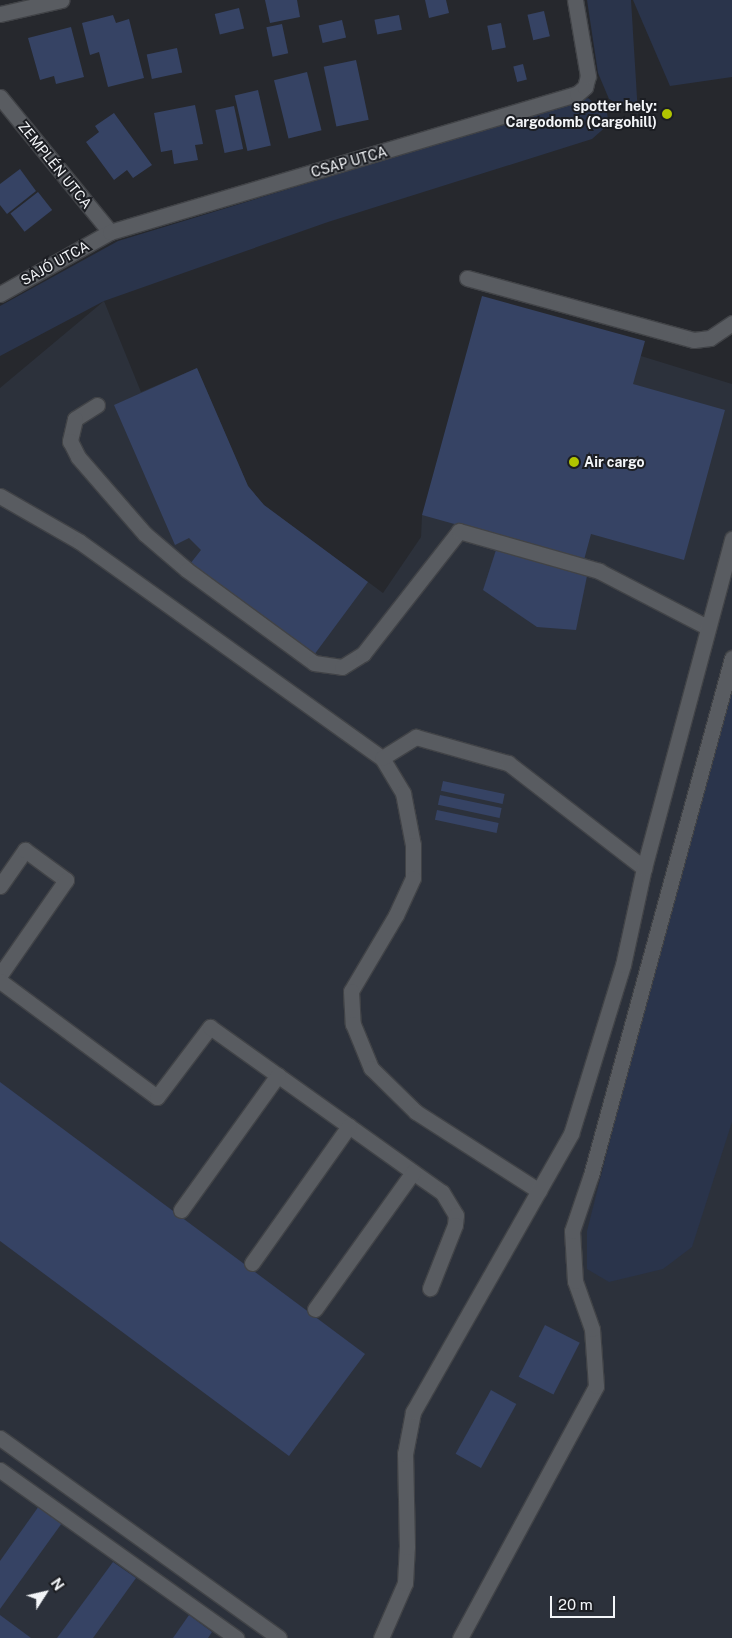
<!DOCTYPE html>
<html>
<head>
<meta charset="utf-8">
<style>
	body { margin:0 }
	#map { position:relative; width:732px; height:1638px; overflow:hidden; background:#26282d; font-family:"Public Sans",sans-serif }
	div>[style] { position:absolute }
	.built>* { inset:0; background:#2c313b }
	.green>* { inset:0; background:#2a344b }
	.building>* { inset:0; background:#364364; transform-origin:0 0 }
	.roads { filter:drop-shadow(1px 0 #414347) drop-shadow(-1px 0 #414347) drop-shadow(0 1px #414347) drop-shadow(0 -1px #414347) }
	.minor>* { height:15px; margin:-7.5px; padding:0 7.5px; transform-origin:7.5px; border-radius:7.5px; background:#595c61 }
	.dots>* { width:14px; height:14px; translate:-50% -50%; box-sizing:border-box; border:2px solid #1c1e23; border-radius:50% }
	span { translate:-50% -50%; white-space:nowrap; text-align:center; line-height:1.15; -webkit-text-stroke:4px #1c1e23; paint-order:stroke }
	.poi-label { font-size:14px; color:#f3f5f8; font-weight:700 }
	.right { translate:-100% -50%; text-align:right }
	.left { translate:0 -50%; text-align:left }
	.street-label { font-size:14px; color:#f3f5f8 }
	.north { position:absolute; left:20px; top:1568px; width:50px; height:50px; -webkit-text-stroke:4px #1c1e23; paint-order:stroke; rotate:55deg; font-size:14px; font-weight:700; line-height:20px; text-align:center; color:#f3f5f8 }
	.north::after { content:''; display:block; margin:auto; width:18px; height:22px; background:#f3f5f8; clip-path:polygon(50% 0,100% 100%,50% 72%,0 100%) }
	.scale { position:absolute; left:550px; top:1596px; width:65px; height:22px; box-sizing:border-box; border:2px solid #f3f5f8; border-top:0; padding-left:6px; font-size:15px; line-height:18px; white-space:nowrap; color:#f3f5f8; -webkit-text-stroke:4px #1c1e23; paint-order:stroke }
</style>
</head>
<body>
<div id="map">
	<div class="built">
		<div style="clip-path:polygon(104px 301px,141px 392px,197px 368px,248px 486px,264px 505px,383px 593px,421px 537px,422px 515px,641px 356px,732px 384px,732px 1638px,0 1638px,0 388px)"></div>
	</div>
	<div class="green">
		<div style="clip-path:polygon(587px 0,631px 0,638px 114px,609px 99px,598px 73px)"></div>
		<div style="clip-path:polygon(633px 0,732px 0,732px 77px,670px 86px)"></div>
		<div style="clip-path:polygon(588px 98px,607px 113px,609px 124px,592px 139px,328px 222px,104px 301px,0 356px,0 306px,118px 241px)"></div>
		<div style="clip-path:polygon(732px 660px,732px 1122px,692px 1247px,663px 1269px,609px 1282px,587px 1269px,587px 1231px)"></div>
	</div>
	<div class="building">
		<div style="clip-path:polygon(265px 0,297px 0,300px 17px,270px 23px)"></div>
		<div style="clip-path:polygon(425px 0,446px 0,449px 13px,429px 18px)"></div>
		<div style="left:239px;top:8px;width:21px;height:25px;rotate:76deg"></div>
		<div style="left:544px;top:11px;width:26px;height:17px;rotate:77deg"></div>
		<div style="clip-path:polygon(113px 15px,116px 23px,129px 19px,144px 78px,108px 87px,99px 52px,90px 55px,82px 23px)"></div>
		<div style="left:399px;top:15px;width:15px;height:25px;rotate:79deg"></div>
		<div style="left:342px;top:20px;width:18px;height:24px;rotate:77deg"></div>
		<div style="left:501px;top:23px;width:25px;height:14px;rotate:79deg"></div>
		<div style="left:282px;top:24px;width:30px;height:16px;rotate:78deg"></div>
		<div style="clip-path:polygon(71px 27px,84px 77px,56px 84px,54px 76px,40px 80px,28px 38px)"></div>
		<div style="left:177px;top:48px;width:25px;height:31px;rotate:78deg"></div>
		<div style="left:356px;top:60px;width:61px;height:33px;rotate:78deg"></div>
		<div style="left:523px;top:64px;width:16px;height:10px;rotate:76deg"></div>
		<div style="left:307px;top:72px;width:60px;height:34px;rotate:76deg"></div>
		<div style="left:258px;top:90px;width:57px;height:24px;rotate:77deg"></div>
		<div style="clip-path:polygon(195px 105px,203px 144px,195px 145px,198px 160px,174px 164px,172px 150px,161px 152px,154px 113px)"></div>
		<div style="left:234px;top:106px;width:44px;height:19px;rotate:78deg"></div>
		<div style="clip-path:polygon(114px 113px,152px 165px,133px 178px,127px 170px,114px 180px,86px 142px,99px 132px,95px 126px)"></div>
		<div style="clip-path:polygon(20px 169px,36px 191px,7px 214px,0 205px,0 184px)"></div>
		<div style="left:38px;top:192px;width:23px;height:35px;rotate:52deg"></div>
		<div style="clip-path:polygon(482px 296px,645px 341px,633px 384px,725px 410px,684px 560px,591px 534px,584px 560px,422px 515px)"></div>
		<div style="clip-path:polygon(197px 368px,248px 486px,264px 505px,368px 582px,314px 655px,190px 564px,201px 550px,189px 538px,175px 545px,114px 405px)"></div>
		<div style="clip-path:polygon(496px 550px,587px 576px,576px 630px,537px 627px,483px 590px)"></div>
		<div style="left:443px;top:781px;width:63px;height:10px;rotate:12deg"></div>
		<div style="left:440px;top:795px;width:63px;height:10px;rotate:12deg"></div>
		<div style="left:437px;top:810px;width:63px;height:10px;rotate:12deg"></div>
		<div style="clip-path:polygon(0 1082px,365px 1354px,289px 1456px,0 1241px)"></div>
		<div style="left:545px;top:1325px;width:39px;height:58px;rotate:27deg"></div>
		<div style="left:491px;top:1390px;width:29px;height:73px;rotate:29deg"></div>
		<div style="clip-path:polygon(39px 1506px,62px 1523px,0 1609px,0 1561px)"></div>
		<div style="clip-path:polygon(113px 1562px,136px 1578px,93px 1638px,57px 1638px)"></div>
		<div style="clip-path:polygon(0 1615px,31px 1638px,0 1638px)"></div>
		<div style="clip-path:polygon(189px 1615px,212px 1632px,208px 1638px,173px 1638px)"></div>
	</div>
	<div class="roads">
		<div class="minor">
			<div style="left:0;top:14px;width:63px;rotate:-12.9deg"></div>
			<div style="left:0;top:97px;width:174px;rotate:50.8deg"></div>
			<div style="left:467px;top:278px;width:235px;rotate:15.3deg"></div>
			<div style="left:694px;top:340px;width:16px;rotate:-7deg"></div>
			<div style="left:710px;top:338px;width:27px;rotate:-34deg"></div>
			<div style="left:0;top:294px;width:126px;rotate:-29.4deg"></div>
			<div style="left:110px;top:232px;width:487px;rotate:-16.5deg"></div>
			<div style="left:577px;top:94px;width:11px;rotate:-41deg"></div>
			<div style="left:585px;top:87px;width:11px;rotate:-75deg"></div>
			<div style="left:588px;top:76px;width:77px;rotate:-99.7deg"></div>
			<div style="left:97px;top:405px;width:26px;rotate:148deg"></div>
			<div style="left:75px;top:419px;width:23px;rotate:103deg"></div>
			<div style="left:70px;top:441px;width:18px;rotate:63deg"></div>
			<div style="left:78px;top:457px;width:102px;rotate:49deg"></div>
			<div style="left:145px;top:534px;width:55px;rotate:40.6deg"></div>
			<div style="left:187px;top:570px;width:157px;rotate:36.2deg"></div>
			<div style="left:314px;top:663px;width:28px;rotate:8deg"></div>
			<div style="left:342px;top:667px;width:25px;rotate:-32deg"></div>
			<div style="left:363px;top:654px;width:156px;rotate:-52deg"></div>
			<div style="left:459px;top:531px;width:146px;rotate:15.9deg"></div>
			<div style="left:599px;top:571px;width:122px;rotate:27.4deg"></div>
			<div style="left:0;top:496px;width:92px;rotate:29.9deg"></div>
			<div style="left:80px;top:542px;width:371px;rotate:35.6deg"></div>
			<div style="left:382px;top:758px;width:41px;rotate:59deg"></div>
			<div style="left:403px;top:793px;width:53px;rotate:79.1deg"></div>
			<div style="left:413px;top:845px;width:33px;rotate:90deg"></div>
			<div style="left:413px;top:878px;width:41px;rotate:114.7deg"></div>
			<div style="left:396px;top:915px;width:88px;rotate:120.6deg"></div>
			<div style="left:351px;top:991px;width:33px;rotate:87deg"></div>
			<div style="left:353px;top:1024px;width:48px;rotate:67.8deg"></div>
			<div style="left:371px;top:1068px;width:63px;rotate:44.4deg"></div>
			<div style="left:416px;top:1112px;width:146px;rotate:32.7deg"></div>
			<div style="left:382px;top:758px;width:40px;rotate:-32deg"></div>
			<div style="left:416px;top:737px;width:96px;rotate:15.8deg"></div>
			<div style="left:508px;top:763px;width:172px;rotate:37.7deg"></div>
			<div style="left:0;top:886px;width:44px;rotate:-55.2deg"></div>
			<div style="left:25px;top:850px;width:51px;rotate:36.2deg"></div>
			<div style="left:66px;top:880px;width:116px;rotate:124.8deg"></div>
			<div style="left:0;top:981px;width:195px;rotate:36.5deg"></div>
			<div style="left:157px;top:1097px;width:88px;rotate:-52.9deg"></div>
			<div style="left:210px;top:1027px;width:249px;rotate:35.5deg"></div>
			<div style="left:413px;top:1172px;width:35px;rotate:35deg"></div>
			<div style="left:442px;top:1192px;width:27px;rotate:59deg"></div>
			<div style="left:456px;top:1215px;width:10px;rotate:96deg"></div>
			<div style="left:455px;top:1225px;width:68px;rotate:111.6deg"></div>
			<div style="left:181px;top:1210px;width:166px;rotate:-54.3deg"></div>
			<div style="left:252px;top:1263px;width:168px;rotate:-54.7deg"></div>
			<div style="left:315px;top:1309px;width:168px;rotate:-54.4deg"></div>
			<div style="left:0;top:1438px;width:343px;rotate:35.6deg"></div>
			<div style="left:0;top:1470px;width:290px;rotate:35.4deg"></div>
			<div style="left:381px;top:1638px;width:60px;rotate:-66.4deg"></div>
			<div style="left:405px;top:1583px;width:36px;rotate:-87deg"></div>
			<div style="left:407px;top:1547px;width:93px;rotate:-91.2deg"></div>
			<div style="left:405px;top:1454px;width:43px;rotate:-79.2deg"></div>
			<div style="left:413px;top:1412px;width:320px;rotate:-60.4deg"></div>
			<div style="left:571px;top:1134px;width:177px;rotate:-72.9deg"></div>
			<div style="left:623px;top:965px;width:99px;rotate:-77.8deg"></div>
			<div style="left:644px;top:868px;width:341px;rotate:-75deg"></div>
			<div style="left:460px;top:1638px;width:286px;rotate:-61.6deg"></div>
			<div style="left:596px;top:1386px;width:57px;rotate:-94deg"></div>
			<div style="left:592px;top:1329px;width:51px;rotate:-109.5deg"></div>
			<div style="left:575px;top:1281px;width:50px;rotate:-93.4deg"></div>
			<div style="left:572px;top:1231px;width:59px;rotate:-71.3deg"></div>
			<div style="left:591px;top:1175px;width:536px;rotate:-74.74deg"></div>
		</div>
	</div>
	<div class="dots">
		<div style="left:667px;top:114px;background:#b1c500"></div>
		<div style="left:574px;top:462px;background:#b1c500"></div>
	</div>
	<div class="poi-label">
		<span class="right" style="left:657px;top:114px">spotter hely:<br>Cargodomb (Cargohill)</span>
		<span class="left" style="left:584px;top:462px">Air cargo</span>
	</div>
	<div class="street-label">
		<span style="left:349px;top:162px;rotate:-16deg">CSAP UTCA</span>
		<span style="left:55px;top:165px;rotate:51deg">ZEMPLÉN UTCA</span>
		<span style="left:55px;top:263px;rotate:-29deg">SAJÓ UTCA</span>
	</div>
	<div class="north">N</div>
	<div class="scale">20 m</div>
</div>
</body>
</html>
